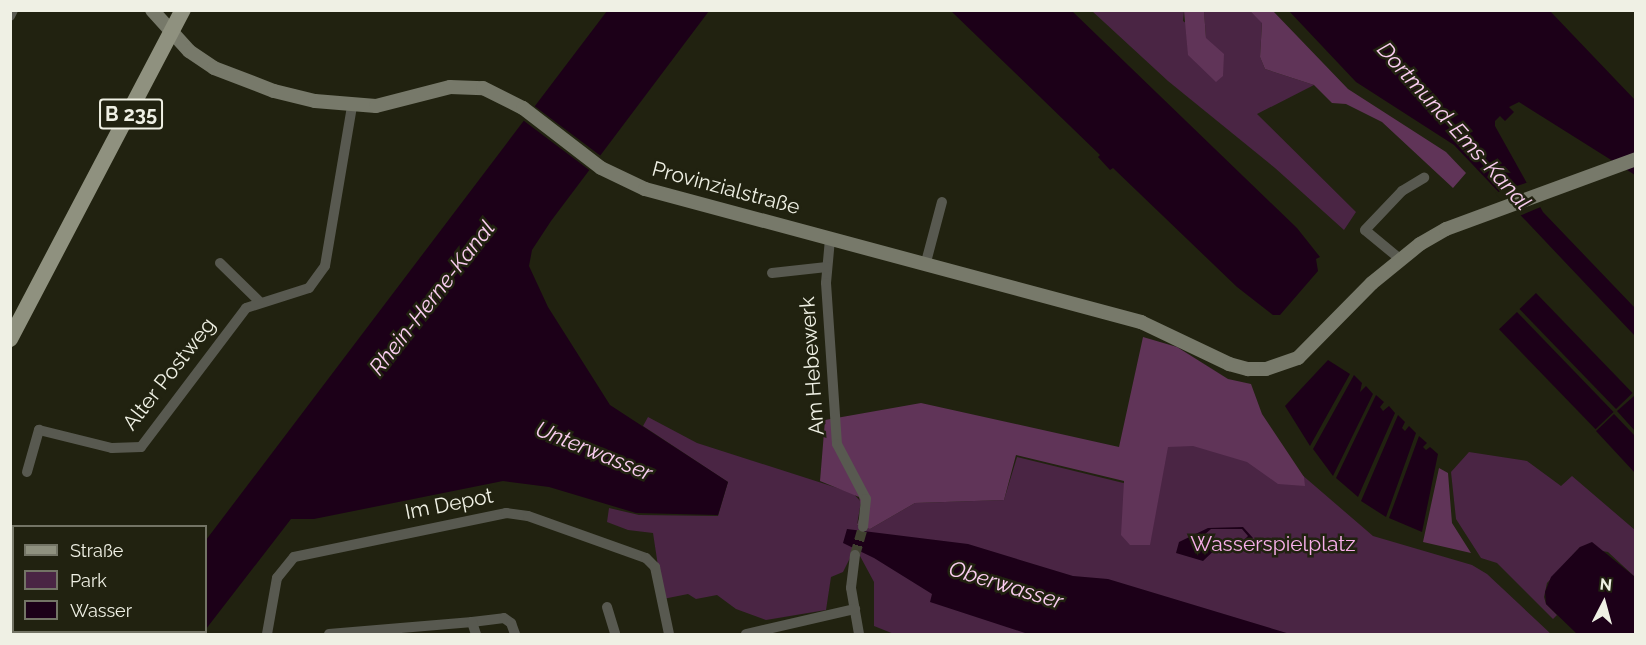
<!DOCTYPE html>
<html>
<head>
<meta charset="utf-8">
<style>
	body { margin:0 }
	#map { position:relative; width:1646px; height:645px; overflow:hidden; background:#212210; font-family:Raleway,sans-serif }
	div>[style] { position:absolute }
	.green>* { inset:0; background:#4a2544 }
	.forest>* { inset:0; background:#603458 }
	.water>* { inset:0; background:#1c0018; transform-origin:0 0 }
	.pier>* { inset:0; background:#212210; transform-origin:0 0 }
	.street-tunnel>* { height:10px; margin-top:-5px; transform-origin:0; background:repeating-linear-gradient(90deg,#404130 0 10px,transparent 0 15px) }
	.street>* { height:10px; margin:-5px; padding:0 5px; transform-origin:5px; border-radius:5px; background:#585950 }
	.secondary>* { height:14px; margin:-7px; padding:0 7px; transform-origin:7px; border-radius:7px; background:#77796a }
	.primary>* { height:16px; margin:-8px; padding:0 8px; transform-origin:8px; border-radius:8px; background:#8f917f }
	span { translate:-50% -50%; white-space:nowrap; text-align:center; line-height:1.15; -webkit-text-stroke:5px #212210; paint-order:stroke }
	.shield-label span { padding:2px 4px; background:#212210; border:2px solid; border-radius:4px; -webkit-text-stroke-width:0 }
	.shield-label { font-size:20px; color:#eff0e4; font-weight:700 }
	.street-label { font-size:21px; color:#eff0e4 }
	.park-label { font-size:21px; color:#f8afea }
	.water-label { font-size:22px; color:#facdf0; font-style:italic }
	.frame { position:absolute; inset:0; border:12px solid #eff0e4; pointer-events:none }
	.legend { position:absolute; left:12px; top:525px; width:195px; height:108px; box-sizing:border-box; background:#212210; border:2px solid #737465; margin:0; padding:8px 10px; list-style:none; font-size:18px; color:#eff0e4 }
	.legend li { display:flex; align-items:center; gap:12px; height:30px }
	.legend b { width:30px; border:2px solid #737465 }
	.north { position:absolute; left:1574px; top:573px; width:60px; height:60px; -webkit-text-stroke:4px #212210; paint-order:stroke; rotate:6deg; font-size:16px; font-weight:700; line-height:24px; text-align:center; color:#eff0e4 }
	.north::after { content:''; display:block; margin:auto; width:21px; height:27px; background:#eff0e4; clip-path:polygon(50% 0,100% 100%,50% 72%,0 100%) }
</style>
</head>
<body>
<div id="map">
	<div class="green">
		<div style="clip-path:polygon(1092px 11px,1184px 11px,1183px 21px,1206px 38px,1204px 11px,1250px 11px,1262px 22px,1260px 57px,1265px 69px,1314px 85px,1257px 114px,1356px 212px,1344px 230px,1275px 168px,1168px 81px)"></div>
		<div style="clip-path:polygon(1169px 415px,1301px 474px,1373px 536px,1472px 565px,1487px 574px,1551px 634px,894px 634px,874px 626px,874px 582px,860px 556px,852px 554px,843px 572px,831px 577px,826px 610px,766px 620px,736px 609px,717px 595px,696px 599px,688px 594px,663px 599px,653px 533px,628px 530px,607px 522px,609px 508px,639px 515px,718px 516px,728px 482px,643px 426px,648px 417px,697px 443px,853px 493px,861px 502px,857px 525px,870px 529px,915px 503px,1004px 500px,1017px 457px,1148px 489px)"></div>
		<div style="clip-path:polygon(1469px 452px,1527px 461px,1561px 486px,1572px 476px,1635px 530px,1635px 577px,1608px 552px,1580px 547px,1547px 583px,1544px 597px,1546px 604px,1557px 615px,1553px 619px,1497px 563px,1481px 558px,1456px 519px,1451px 472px)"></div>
	</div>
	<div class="forest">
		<div style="clip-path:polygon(1184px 11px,1204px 11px,1206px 38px,1224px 54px,1223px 76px,1216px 82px,1188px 55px)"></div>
		<div style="clip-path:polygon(1250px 11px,1273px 11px,1348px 89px,1446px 152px,1466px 173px,1453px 188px,1382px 122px,1346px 104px,1332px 103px,1314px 85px,1265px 69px,1260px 57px,1262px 23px)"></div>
		<div style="clip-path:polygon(1143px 337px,1177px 347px,1228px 379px,1251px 384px,1262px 414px,1304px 477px,1305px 486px,1278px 484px,1247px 462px,1193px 446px,1168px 447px,1150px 545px,1130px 545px,1121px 535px,1124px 481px,1016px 455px,1004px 500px,915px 503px,870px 529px,857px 525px,862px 510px,859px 497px,820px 481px,825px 420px,921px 403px,1119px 447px)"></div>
		<div style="clip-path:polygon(1439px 468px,1448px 473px,1452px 523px,1471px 553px,1423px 542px)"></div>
	</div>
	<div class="water">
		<div style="clip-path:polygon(607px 11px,709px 11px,551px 221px,532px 250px,529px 266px,548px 307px,610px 405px,728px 482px,718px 515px,636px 513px,549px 487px,503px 481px,314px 519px,291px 519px,206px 629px,206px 540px)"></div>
		<div style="clip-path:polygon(951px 11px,1072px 11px,1297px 228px,1320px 257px,1316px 259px,1318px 271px,1280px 315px,1273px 315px,1237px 287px,1113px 168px,1110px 170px,1098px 157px,1100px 155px)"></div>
		<div style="clip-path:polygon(1289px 11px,1550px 11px,1635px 100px,1635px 175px,1519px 102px,1509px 107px,1514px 112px,1505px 121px,1500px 116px,1495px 121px,1495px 126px,1543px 212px,1635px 308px,1635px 336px,1454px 145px,1356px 82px)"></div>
		<div style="left:1536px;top:293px;width:139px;height:23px;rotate:46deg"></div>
		<div style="left:1517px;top:312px;width:139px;height:25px;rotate:46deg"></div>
		<div style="clip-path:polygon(1328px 360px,1350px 374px,1310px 446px,1285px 406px)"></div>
		<div style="clip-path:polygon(1354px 375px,1362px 383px,1360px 392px,1366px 386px,1373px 394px,1333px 476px,1313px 449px)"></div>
		<div style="clip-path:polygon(1376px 395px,1384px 402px,1380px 407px,1383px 411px,1389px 406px,1395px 413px,1358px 497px,1336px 478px)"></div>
		<div style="clip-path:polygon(1634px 396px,1635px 397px,1635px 431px,1617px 411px)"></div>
		<div style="clip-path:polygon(1614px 414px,1635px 436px,1635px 473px,1596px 431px)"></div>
		<div style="clip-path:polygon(1398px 415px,1405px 422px,1402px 428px,1405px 431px,1409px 426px,1416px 433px,1386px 517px,1361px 501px)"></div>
		<div style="clip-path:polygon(1419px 436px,1427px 443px,1423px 447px,1426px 450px,1430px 447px,1438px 454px,1422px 532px,1389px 518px)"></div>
		<div style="clip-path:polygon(evenodd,1243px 527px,1253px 538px,1244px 543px,1221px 544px,1203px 561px,1176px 553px,1179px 542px,1208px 528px,1243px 527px,1211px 529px,1242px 529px,1248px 536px,1244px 540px,1225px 540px,1197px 552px,1197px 541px,1211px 529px)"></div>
		<div style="clip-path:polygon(847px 529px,968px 544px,1073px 576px,1108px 579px,1290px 634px,1028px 634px,930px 602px,932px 594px,874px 558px,843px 543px)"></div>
		<div style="clip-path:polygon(1592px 542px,1635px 577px,1635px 634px,1577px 634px,1546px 604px,1545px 592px,1551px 577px,1580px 547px)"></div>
	</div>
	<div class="pier">
		<div style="left:533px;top:105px;width:89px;height:18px;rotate:37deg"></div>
		<div style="clip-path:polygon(1529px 182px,1543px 206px,1517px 217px,1495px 193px)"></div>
	</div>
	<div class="street-tunnel">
		<div style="left:855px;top:555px;width:29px;rotate:-74deg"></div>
	</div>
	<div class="street">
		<div style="left:10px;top:16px;width:7px;rotate:-63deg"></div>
		<div style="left:830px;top:239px;width:44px;rotate:95.2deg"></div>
		<div style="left:826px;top:283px;width:161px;rotate:86.1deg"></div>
		<div style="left:837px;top:444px;width:62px;rotate:62.2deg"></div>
		<div style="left:866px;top:499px;width:28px;rotate:96deg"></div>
		<div style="left:1400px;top:259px;width:45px;rotate:-140.4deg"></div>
		<div style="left:1365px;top:230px;width:54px;rotate:-46.5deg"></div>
		<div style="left:1402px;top:191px;width:26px;rotate:-31deg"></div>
		<div style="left:926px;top:262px;width:62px;rotate:-75.1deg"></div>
		<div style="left:220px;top:263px;width:54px;rotate:44.3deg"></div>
		<div style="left:772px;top:273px;width:55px;rotate:-6.2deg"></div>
		<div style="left:27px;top:472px;width:44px;rotate:-74.1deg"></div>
		<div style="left:39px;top:430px;width:75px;rotate:13.9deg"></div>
		<div style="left:112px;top:448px;width:29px;rotate:-2deg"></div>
		<div style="left:141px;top:447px;width:174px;rotate:-52.9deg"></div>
		<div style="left:246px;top:308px;width:66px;rotate:-17.6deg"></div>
		<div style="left:309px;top:288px;width:27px;rotate:-54deg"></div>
		<div style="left:325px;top:266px;width:162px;rotate:-80.4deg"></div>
		<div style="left:855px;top:555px;width:33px;rotate:97deg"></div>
		<div style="left:851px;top:588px;width:47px;rotate:80.1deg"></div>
		<div style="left:607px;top:607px;width:28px;rotate:73deg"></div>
		<div style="left:472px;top:622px;width:32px;rotate:-7deg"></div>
		<div style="left:504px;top:618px;width:9px;rotate:36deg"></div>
		<div style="left:511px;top:623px;width:12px;rotate:70deg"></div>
		<div style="left:267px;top:634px;width:57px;rotate:-79.9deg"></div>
		<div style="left:277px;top:578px;width:27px;rotate:-51deg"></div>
		<div style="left:294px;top:557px;width:217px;rotate:-11.7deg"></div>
		<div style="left:506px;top:513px;width:22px;rotate:8deg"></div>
		<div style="left:528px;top:516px;width:125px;rotate:19.6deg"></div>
		<div style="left:646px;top:558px;width:13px;rotate:45deg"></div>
		<div style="left:655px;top:567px;width:68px;rotate:78.2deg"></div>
		<div style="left:329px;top:634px;width:144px;rotate:-4.8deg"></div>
		<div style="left:472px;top:622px;width:13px;rotate:72deg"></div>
		<div style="left:746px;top:634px;width:112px;rotate:-12.9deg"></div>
	</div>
	<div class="secondary">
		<div style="left:152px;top:10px;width:55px;rotate:47.9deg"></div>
		<div style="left:189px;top:51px;width:30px;rotate:34deg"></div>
		<div style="left:214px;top:68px;width:64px;rotate:21deg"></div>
		<div style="left:274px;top:91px;width:42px;rotate:13.7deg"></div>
		<div style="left:315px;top:101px;width:61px;rotate:4.7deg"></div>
		<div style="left:376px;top:106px;width:76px;rotate:-14.4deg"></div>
		<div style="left:450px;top:87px;width:33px;rotate:2deg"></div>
		<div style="left:483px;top:88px;width:45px;rotate:26.6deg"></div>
		<div style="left:523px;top:108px;width:98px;rotate:37.6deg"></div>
		<div style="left:601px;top:168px;width:49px;rotate:25.5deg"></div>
		<div style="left:645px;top:189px;width:514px;rotate:15.01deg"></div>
		<div style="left:1141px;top:322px;width:98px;rotate:25.5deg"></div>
		<div style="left:1229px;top:364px;width:20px;rotate:15deg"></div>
		<div style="left:1248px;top:369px;width:18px"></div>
		<div style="left:1266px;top:369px;width:34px;rotate:-19deg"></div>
		<div style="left:1298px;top:358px;width:105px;rotate:-45.4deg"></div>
		<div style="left:1372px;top:283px;width:62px;rotate:-39.1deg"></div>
		<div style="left:1420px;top:244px;width:30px;rotate:-30deg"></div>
		<div style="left:1446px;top:229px;width:202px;rotate:-20.2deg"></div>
	</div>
	<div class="primary">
		<div style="left:10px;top:339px;width:372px;rotate:-62.3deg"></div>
	</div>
	<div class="shield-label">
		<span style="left:131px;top:114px">B 235</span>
	</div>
	<div class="street-label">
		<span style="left:726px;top:188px;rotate:15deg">Provinzialstraße</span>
		<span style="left:812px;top:366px;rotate:-94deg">Am Hebewerk</span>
		<span style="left:169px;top:374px;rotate:-52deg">Alter Postweg</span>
		<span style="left:449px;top:504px;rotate:-11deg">Im Depot</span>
	</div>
	<div class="park-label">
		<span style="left:1273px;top:544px">Wasserspielplatz</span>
	</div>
	<div class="water-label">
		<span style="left:1454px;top:126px;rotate:48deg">Dortmund-Ems-Kanal</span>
		<span style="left:432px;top:298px;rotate:-52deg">Rhein-Herne-Kanal</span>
		<span style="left:594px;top:451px;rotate:22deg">Unterwasser</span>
		<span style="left:1006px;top:585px;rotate:17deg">Oberwasser</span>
	</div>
	<div class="frame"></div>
	<ul class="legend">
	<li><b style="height:8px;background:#8f917f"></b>Straße</li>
	<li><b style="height:16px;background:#4a2544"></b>Park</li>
	<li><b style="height:16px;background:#1c0018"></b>Wasser</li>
	</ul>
	<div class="north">N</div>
</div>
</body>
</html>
